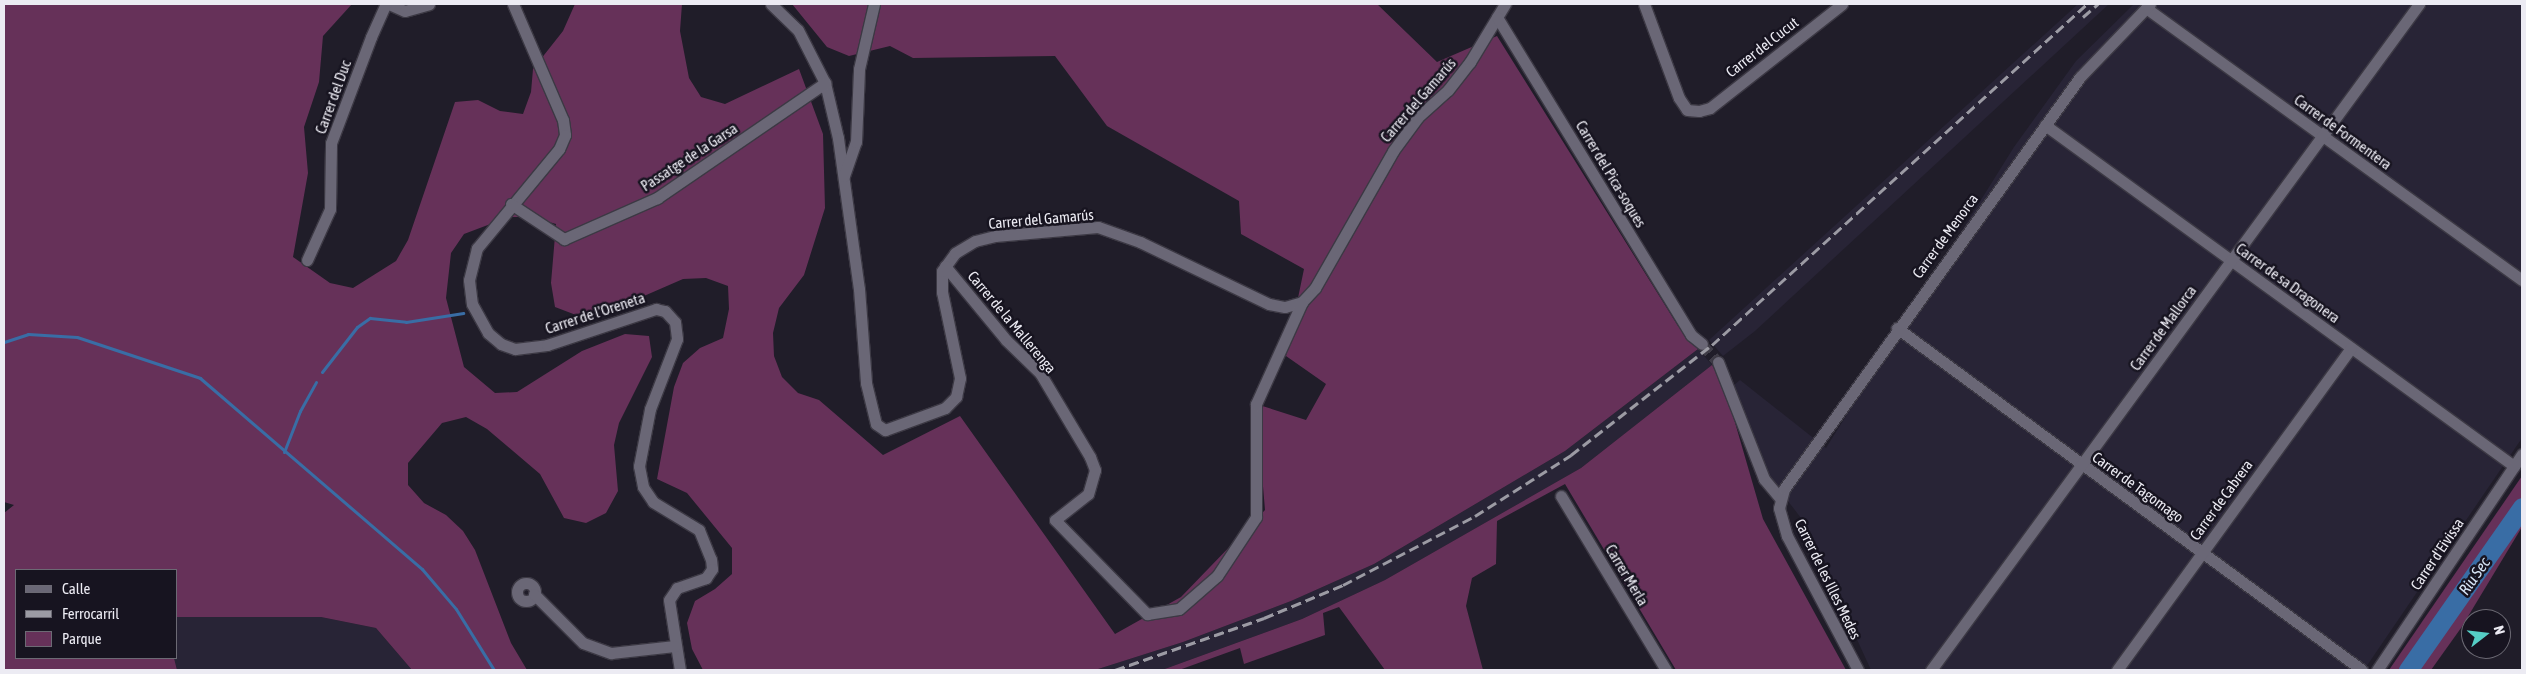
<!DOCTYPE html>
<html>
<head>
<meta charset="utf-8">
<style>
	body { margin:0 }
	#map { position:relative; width:2526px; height:674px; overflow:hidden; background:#201d29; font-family:"Asap Condensed",sans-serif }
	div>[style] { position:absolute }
	.built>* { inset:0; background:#282436 }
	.green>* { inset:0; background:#663159 }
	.stream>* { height:3px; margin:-1.5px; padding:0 1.5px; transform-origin:1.5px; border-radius:1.5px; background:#396da5 }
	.river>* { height:19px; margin:-9.5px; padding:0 9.5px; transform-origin:9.5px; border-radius:9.5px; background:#396da5 }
	.minor-tunnel>* { height:11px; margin-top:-5.5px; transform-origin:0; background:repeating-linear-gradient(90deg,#3f3c47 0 11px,transparent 0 16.5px) }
	.roads { filter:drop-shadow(1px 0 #3c3944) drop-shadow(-1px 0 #3c3944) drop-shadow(0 1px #3c3944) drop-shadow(0 -1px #3c3944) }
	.minor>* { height:11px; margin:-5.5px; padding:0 5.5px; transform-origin:5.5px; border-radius:5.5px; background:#6a6776 }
	.minor>.ring { margin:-5.5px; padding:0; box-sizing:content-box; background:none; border:11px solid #6a6776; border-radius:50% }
	.rail>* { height:3px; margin-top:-1.5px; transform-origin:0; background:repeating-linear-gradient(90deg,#9c9ba4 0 10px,transparent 0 15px) }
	span { translate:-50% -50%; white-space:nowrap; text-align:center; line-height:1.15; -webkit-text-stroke:5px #171420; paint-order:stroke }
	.street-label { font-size:15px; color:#ecebf3 }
	.water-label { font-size:16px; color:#d6e4f5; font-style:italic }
	.frame { position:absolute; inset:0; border:5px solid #ecebf3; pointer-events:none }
	.legend { position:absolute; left:15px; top:569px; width:162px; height:90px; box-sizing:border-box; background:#171420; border:1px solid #6c6a74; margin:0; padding:6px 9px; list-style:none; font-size:15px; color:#ecebf3 }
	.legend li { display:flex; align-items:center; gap:10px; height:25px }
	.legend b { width:25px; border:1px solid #6c6a74 }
	.north { position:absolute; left:2461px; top:609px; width:50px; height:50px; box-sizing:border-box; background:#171420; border:1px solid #6c6a74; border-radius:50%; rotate:74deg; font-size:14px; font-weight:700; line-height:20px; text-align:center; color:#ecebf3 }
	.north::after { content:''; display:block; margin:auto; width:18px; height:22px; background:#55cec5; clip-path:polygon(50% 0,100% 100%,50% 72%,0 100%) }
</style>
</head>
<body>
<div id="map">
	<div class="built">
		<div style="clip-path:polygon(2078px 4px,2109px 4px,1755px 331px,1723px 356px,1709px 340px)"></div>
		<div style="clip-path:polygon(2134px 4px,2522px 4px,2522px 438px,2364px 670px,1871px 670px,1801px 518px,1767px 474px,1734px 385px,1740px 380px,1826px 448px,2014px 147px,2076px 61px)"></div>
		<div style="clip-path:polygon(1698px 349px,1712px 365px,1581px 468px,1385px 580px,1302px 619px,1162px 670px,1095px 670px,1183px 642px,1291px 601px,1374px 564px,1565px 451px)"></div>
		<div style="clip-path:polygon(176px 616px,321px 617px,376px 628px,412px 670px,177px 670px,174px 658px)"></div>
	</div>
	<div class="green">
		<div style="clip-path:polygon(4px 4px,352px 4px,323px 36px,319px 82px,304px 127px,308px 173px,293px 257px,330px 283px,353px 288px,396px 261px,408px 240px,455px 102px,478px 100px,500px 111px,523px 114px,531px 92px,533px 69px,563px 31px,575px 4px,682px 4px,680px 31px,689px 78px,701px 97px,725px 104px,799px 69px,823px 134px,825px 208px,804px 275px,779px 308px,773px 333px,774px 356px,782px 377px,798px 393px,819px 400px,883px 455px,960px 416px,1115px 634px,1181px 597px,1265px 510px,1256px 404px,1306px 420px,1326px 384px,1286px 356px,1304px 269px,1241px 234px,1239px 201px,1107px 126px,1055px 56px,913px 58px,890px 46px,849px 56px,827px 47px,792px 4px,1377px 4px,1437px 62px,1497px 36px,1678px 326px,1698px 349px,1565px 451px,1374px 564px,1291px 601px,1183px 642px,1095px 670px,703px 670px,692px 649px,687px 623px,695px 601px,715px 589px,732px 574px,732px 548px,687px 493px,657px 479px,674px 387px,683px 363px,700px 348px,723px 338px,729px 309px,728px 286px,706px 278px,683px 279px,621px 306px,576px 315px,555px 307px,551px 283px,556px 224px,532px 217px,509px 217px,464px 234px,451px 253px,446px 298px,464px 367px,495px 393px,517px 392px,582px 351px,625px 334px,649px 336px,652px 357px,619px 423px,614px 445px,618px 491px,606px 513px,586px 523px,564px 518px,540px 474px,487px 429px,466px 417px,442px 423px,408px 463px,408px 485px,424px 503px,446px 515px,463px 531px,475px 550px,511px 643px,527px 670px,412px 670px,376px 628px,321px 617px,176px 617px,176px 570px,16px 570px,16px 658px,174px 658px,177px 670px,4px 670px,4px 513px,14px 505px,4px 502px)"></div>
		<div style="clip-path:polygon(1712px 365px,1725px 388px,1763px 519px,1846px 670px,1676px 670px,1565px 484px,1497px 521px,1496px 564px,1472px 578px,1466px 606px,1483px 670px,1385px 670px,1339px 607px,1323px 613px,1325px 635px,1244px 664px,1240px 648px,1179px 670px,1162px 670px,1302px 619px,1385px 580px,1581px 468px)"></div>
		<div style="clip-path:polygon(2522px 476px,2522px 527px,2461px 628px,2431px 670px,2389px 670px)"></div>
	</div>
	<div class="stream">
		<div style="left:4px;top:342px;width:25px;rotate:-18deg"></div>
		<div style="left:28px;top:334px;width:49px;rotate:3.5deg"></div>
		<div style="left:77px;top:337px;width:130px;rotate:18.4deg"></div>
		<div style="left:200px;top:378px;width:293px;rotate:40.7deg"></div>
		<div style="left:422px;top:569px;width:52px;rotate:49.6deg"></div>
		<div style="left:456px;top:609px;width:72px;rotate:58.1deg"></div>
		<div style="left:322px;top:372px;width:57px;rotate:-52.1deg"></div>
		<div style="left:357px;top:327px;width:16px;rotate:-35deg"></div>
		<div style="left:370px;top:318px;width:36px;rotate:6deg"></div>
		<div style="left:406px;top:322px;width:58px;rotate:-9deg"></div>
		<div style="left:284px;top:452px;width:44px;rotate:-68.7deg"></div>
		<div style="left:300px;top:411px;width:33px;rotate:-61deg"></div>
	</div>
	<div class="river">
		<div style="left:2408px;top:670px;width:199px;rotate:-55deg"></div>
	</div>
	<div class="minor-tunnel">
		<div style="left:1702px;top:344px;width:24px;rotate:48deg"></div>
	</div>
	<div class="roads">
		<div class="minor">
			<div style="left:389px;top:4px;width:17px;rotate:24deg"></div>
			<div style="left:405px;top:11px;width:25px;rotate:-16deg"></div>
			<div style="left:513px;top:4px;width:126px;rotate:66.7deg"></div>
			<div style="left:563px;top:120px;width:15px;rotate:82deg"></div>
			<div style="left:565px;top:135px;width:15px;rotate:113deg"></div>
			<div style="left:559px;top:149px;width:129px;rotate:129.6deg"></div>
			<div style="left:477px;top:248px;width:33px;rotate:104deg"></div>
			<div style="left:469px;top:280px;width:24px;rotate:83deg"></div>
			<div style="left:472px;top:304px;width:33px;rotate:61deg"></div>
			<div style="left:488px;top:333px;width:17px;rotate:40deg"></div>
			<div style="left:501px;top:344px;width:15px;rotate:20deg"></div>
			<div style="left:515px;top:349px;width:32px;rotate:-7deg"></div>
			<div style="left:547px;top:345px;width:115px;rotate:-18.3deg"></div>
			<div style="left:656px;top:309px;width:9px;rotate:13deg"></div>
			<div style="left:665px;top:311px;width:15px;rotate:48deg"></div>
			<div style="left:675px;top:322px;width:17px;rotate:83deg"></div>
			<div style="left:677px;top:339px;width:75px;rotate:111.1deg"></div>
			<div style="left:650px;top:409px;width:58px;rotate:100.9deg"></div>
			<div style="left:639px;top:466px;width:21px;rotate:79deg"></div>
			<div style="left:643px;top:487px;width:18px;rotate:56deg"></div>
			<div style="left:653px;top:502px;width:54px;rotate:31.3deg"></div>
			<div style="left:699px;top:530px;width:31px;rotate:68deg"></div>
			<div style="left:711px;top:559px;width:10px;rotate:84deg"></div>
			<div style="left:712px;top:569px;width:11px;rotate:124deg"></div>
			<div style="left:706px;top:578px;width:31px;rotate:161deg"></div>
			<div style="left:677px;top:588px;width:14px;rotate:124deg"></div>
			<div style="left:669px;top:600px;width:71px;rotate:81.1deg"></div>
			<div style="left:771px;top:4px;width:37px;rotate:44deg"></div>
			<div style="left:798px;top:30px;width:59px;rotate:63deg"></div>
			<div style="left:825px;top:83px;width:57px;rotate:76.7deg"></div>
			<div style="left:838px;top:138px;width:152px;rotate:82.1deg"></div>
			<div style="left:859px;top:289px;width:94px;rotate:85.7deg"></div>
			<div style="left:866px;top:383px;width:42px;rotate:76.3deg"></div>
			<div style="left:876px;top:424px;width:11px;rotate:34deg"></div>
			<div style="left:885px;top:430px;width:64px;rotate:-20.1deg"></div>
			<div style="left:945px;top:408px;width:16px;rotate:-45deg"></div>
			<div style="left:956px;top:397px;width:19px;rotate:-78deg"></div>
			<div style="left:960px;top:378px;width:88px;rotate:-101.8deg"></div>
			<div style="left:942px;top:292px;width:21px;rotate:-90deg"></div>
			<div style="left:942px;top:271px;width:22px;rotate:-54deg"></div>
			<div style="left:955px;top:253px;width:23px;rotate:-31deg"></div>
			<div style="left:975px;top:241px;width:21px;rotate:-14deg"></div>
			<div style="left:995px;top:236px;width:103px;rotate:-5deg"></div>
			<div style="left:1098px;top:227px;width:45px;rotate:19.7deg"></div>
			<div style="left:1140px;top:242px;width:143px;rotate:25.7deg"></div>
			<div style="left:1269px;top:304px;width:16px;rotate:11deg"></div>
			<div style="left:1285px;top:307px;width:18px;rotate:-16deg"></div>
			<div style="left:1302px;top:302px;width:19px;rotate:-47deg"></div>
			<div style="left:1315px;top:288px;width:158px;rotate:-60.3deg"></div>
			<div style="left:1393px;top:151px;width:42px;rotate:-53.7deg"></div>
			<div style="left:1418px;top:117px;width:40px;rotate:-42deg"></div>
			<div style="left:1448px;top:90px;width:36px;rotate:-52deg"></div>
			<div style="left:1470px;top:62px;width:68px;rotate:-58.9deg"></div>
			<div style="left:1644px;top:4px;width:100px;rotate:69.6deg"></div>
			<div style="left:1679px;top:98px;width:14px;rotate:56deg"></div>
			<div style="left:1687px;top:110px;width:12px;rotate:5deg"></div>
			<div style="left:1699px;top:111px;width:11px;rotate:-15deg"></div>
			<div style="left:1710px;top:108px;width:168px;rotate:-38.2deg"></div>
			<div style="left:2146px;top:8px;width:464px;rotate:35.9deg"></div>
			<div style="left:1497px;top:17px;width:373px;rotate:58.6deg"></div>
			<div style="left:1691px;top:335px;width:14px;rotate:39deg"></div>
			<div style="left:2045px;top:125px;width:580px;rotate:36.02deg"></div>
			<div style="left:844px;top:176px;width:36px;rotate:-71deg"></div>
			<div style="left:856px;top:142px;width:73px;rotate:-87.6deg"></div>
			<div style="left:859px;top:69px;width:67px;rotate:-77deg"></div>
			<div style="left:511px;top:204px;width:64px;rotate:33.4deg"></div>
			<div style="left:564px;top:239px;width:102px;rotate:-23.8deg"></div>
			<div style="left:657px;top:198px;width:204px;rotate:-34.4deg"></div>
			<div style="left:307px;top:260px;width:56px;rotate:-65.7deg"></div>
			<div style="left:330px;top:209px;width:66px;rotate:-89.1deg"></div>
			<div style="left:331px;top:143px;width:113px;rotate:-69.3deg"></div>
			<div style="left:371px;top:37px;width:36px;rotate:-66deg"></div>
			<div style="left:945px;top:266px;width:96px;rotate:50.5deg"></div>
			<div style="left:1006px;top:340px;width:47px;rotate:44.1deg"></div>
			<div style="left:1040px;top:373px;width:98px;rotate:59.2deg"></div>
			<div style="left:1090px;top:457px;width:14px;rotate:69deg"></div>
			<div style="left:1095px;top:470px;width:25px;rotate:106deg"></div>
			<div style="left:1088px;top:494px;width:42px;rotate:141.8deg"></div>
			<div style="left:1055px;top:520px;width:132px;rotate:45.6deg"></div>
			<div style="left:1147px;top:614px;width:32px;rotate:-9deg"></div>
			<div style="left:1179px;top:609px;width:50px;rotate:-41deg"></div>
			<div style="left:1217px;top:576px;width:71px;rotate:-56.5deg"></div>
			<div style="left:1256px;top:517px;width:113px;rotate:-90deg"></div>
			<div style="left:1256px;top:404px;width:112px;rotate:-65.7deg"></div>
			<div style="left:1897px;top:328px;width:577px;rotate:36.33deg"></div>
			<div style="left:1718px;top:362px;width:126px;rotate:68.5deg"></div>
			<div style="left:1764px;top:479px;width:26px;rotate:50deg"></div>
			<div style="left:1561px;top:496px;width:203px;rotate:58.9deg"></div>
			<div class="ring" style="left:517px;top:583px;width:7px;height:7px"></div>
			<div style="left:534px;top:594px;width:69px;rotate:45deg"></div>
			<div style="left:583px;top:643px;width:30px;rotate:20deg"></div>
			<div style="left:611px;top:653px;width:64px;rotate:-6.2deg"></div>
			<div style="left:1858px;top:670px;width:152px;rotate:-117.9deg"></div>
			<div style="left:1787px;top:536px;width:29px;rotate:-106deg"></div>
			<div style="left:1779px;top:508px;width:20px;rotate:-75deg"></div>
			<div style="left:1784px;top:489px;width:507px;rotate:-54.3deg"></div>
			<div style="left:2080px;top:77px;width:101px;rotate:-46.2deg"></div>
			<div style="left:1931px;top:670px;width:826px;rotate:-53.77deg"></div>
			<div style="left:2117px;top:670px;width:398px;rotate:-54deg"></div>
			<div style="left:2377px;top:670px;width:260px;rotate:-56.1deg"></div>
		</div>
	</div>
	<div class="rail">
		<div style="left:2083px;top:17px;width:20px;rotate:-41deg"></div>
		<div style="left:1115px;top:670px;width:158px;rotate:-19.2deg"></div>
		<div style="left:1264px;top:618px;width:86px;rotate:-22.7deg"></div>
		<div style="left:1343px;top:585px;width:149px;rotate:-27.6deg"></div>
		<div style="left:1475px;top:516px;width:114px;rotate:-32.4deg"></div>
		<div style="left:1571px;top:455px;width:179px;rotate:-38deg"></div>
		<div style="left:1712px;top:345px;width:507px;rotate:-42.28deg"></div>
	</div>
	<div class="street-label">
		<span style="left:1762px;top:47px;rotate:-38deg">Carrer del Cucut</span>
		<span style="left:333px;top:97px;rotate:-70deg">Carrer del Duc</span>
		<span style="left:1418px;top:100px;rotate:-49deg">Carrer del Gamarús</span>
		<span style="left:2343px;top:132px;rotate:36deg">Carrer de Formentera</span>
		<span style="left:689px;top:157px;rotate:-33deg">Passatge de la Garsa</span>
		<span style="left:1611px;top:174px;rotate:59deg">Carrer del Pica-soques</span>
		<span style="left:1041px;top:219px;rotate:-5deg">Carrer del Gamarús</span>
		<span style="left:1945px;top:236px;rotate:-54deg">Carrer de Menorca</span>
		<span style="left:2288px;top:283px;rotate:36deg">Carrer de sa Dragonera</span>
		<span style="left:595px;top:313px;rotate:-18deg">Carrer de l'Oreneta</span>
		<span style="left:1012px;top:322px;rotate:50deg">Carrer de la Mallerenga</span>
		<span style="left:2163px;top:328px;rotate:-54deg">Carrer de Mallorca</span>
		<span style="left:2138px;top:487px;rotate:36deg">Carrer de Tagomago</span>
		<span style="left:2221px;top:500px;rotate:-54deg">Carrer de Cabrera</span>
		<span style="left:2437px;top:554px;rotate:-56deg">Carrer d'Eivissa</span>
		<span style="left:1627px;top:575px;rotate:59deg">Carrer Merla</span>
		<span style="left:1828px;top:579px;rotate:64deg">Carrer de les Illes Medes</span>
	</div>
	<div class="water-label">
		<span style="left:2474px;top:576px;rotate:-55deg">Riu Sec</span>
	</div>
	<div class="frame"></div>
	<ul class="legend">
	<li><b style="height:6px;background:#6a6776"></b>Calle</li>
	<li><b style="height:6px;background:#9c9ba4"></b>Ferrocarril</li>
	<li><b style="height:14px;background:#663159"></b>Parque</li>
	</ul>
	<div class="north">N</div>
</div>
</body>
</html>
